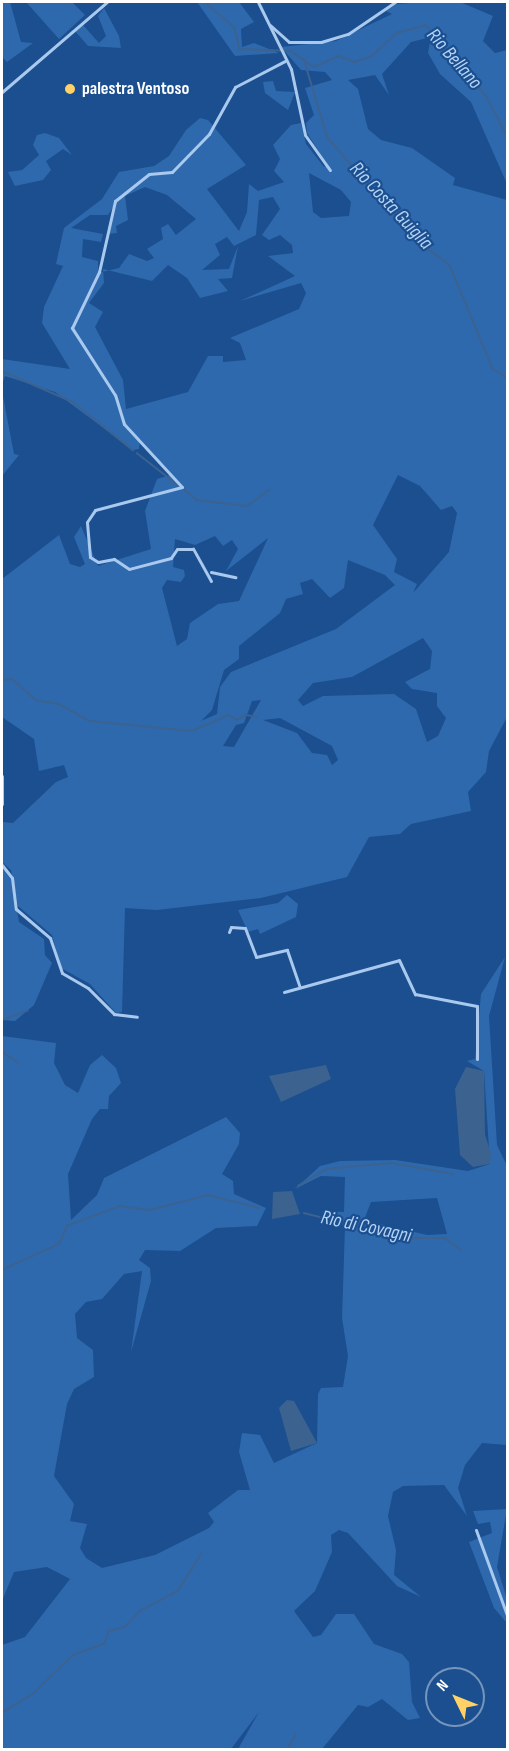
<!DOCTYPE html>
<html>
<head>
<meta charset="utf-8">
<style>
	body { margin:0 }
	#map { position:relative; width:509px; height:1751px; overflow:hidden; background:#1b4f8f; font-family:"Sofia Sans Condensed",sans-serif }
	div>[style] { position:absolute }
	.green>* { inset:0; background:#2e69ad }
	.water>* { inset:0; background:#3c6290 }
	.stream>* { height:1.5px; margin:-0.75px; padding:0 0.75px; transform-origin:0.75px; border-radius:0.75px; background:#3c6290 }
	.minor>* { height:3px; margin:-1.5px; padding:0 1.5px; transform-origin:1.5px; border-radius:1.5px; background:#a9c9ee }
	.dots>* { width:16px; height:16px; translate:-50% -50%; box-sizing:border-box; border:3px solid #1b4f8f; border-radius:50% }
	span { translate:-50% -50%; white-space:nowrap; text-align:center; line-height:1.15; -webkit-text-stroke:4.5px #1b4f8f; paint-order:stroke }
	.poi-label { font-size:18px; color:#fff; font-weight:700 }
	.left { translate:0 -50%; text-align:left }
	.water-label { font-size:20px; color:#b5d3f5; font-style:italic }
	.frame { position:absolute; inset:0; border:3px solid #fff; pointer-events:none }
	.north { position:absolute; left:425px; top:1667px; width:60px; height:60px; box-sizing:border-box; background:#1b4f8f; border:2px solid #7695bc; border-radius:50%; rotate:313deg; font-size:16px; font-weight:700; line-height:24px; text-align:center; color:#fff }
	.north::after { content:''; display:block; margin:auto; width:21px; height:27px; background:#ffd166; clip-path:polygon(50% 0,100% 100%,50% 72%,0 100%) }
</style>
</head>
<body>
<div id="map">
	<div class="green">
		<div style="clip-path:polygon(2px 2px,10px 2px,21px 42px,33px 43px,7px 62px,2px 57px)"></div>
		<div style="clip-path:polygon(26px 2px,72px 2px,85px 15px,59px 39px)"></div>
		<div style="clip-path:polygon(197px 2px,239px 2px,254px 22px,241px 29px,242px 47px,254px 43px,279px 53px,235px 56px)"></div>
		<div style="clip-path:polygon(evenodd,423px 2px,460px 2px,493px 16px,483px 41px,495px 53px,507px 50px,507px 184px,471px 102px,440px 74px,428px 53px,431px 37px,411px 42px,382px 74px,389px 95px,375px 75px,348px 80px,358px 89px,368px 129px,381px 140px,412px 148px,455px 178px,453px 185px,507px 200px,507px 717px,489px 751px,486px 772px,468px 792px,471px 811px,411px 824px,400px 834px,369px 837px,347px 877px,261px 898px,157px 910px,125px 908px,122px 1012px,116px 1013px,90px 984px,61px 968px,52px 935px,18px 906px,11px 870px,2px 862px,2px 812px,3px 822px,13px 823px,56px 782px,68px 777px,64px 765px,39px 771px,34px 739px,2px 717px,2px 579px,59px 535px,70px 564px,80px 567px,85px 564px,74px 537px,81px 526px,98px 566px,151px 549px,145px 511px,157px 479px,170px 475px,140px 439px,139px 449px,133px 450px,55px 392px,5px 376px,2px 385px,2px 359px,70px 369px,42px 323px,44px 307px,63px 266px,56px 264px,64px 228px,102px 199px,119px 172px,154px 166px,169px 156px,186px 130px,200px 118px,208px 120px,246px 165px,207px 189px,239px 231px,247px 212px,249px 184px,258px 191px,284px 182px,274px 171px,280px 159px,273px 145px,291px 125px,301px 123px,306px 144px,324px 167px,327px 164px,307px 133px,306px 123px,314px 115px,305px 88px,332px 80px,325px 72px,301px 70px,281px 47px,336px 41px,392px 14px,386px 11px,397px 4px,423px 2px,309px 173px,341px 190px,351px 202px,349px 216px,321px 218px,313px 212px,309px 173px,423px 2px,145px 187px,167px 195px,196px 219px,176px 235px,168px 224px,161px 228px,163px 239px,147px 249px,154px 258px,147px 261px,129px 254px,119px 268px,98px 273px,98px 261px,82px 257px,83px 239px,101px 242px,103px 234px,71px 228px,90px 215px,108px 215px,116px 203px,108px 234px,117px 233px,116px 226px,128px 220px,125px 196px,145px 187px,423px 2px,273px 197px,280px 209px,262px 235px,269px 240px,280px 235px,292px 245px,293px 253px,268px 256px,295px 276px,240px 301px,301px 283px,306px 293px,299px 309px,230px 338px,240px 343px,246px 360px,223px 362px,223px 356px,208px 356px,188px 392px,126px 409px,123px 380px,95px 327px,103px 312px,89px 303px,104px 283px,103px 269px,152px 281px,168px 265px,187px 278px,200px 298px,228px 291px,218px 279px,232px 278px,238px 246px,229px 269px,202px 270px,220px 255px,215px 244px,227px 237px,234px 246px,256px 235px,259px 200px,273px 197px,423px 2px,398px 475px,420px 486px,441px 510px,452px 506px,457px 513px,449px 552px,413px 593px,417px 584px,394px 572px,397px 559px,373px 525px,398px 475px,423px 2px,215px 536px,223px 546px,232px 540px,238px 549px,226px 571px,268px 538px,239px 601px,218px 604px,190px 623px,187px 639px,177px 646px,162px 588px,167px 580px,181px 582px,185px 576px,184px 570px,173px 567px,175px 539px,195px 545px,215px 536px,423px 2px,348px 560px,385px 575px,395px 585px,336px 629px,231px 672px,220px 687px,217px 714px,201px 721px,212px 710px,224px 670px,239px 659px,239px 646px,280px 613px,286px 599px,303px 594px,300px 583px,312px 579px,330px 598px,344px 588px,348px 560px,423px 2px,423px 638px,432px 651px,430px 669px,405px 682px,412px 689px,437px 693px,437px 706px,446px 718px,438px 736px,427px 742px,416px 709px,394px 694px,323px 696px,303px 706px,298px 700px,313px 683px,352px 677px,423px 638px,423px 2px,261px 700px,234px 747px,223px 746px,236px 725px,244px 723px,252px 701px,261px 700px,423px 2px,280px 718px,332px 746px,338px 760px,332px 765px,327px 755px,312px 753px,297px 733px,263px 720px,280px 718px)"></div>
		<div style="clip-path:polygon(104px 8px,119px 36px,121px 48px,88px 46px,75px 31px,83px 25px,99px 43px,106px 36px,98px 16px)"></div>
		<div style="clip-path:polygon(273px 81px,276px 91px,295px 92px,288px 110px,265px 93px,263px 82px)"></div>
		<div style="clip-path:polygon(45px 133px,59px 138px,72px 155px,63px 149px,46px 161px,51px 170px,43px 180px,15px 186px,8px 172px,22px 170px,39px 155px,33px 145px,37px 135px)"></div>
		<div style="clip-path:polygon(2px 391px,14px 454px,19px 455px,2px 476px)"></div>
		<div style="clip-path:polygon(2px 865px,10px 873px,19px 922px,44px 939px,45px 955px,52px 963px,34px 1005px,15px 1021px,2px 1020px)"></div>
		<div style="clip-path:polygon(287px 895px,298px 904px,296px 917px,260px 934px,258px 929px,248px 932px,238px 910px,278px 903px)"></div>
		<div style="clip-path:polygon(evenodd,505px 957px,489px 1016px,497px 1145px,508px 1168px,507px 1445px,482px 1443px,465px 1465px,458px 1488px,467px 1516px,444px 1485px,403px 1486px,393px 1492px,388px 1516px,396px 1550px,394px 1575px,421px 1597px,397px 1586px,348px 1533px,339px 1530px,331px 1535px,332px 1552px,315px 1591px,294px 1611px,313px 1637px,321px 1635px,336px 1614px,354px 1614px,374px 1644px,402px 1654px,409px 1662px,412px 1702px,420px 1718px,408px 1720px,382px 1699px,368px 1707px,358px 1705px,322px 1749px,238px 1749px,259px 1712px,231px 1749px,2px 1749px,2px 1645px,25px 1637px,70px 1579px,47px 1567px,14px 1572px,2px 1601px,2px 1036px,56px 1043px,54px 1063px,65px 1085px,78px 1093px,90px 1065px,102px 1055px,116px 1068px,121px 1083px,109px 1096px,108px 1109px,100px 1109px,92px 1119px,68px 1174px,71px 1220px,97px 1195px,104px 1178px,226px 1117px,240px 1133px,239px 1144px,222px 1174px,233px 1181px,234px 1194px,266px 1208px,257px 1226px,216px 1228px,180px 1251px,145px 1250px,139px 1260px,150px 1268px,151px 1281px,131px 1352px,142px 1271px,124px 1274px,102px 1299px,86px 1302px,75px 1314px,77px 1338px,93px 1350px,94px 1377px,74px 1389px,67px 1404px,54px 1476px,74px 1504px,70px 1521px,87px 1524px,80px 1548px,86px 1558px,102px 1568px,155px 1555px,209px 1528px,214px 1522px,208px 1513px,238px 1490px,250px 1490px,239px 1452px,242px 1433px,260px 1435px,274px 1463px,317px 1443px,318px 1394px,321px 1388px,343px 1387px,348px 1356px,342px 1318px,345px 1226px,324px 1218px,322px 1211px,344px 1212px,345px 1177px,321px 1176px,295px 1189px,320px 1166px,340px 1161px,395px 1160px,468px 1171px,490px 1164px,484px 1071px,467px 1061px,475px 1059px,481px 994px,505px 957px,437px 1198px,447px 1234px,427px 1235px,364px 1220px,371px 1202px,437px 1198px)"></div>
		<div style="clip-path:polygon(507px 1509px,497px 1567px,507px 1599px,507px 1623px,494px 1608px,469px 1542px,492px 1533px,490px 1522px,478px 1524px,473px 1511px)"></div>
	</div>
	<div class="water">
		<div style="clip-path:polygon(326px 1065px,331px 1079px,281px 1102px,269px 1076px)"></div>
		<div style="clip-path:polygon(466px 1067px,484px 1071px,485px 1135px,491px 1153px,490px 1164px,473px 1167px,460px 1155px,455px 1089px)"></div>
		<div style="clip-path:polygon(292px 1191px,300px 1214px,272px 1219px,273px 1192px)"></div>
		<div style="clip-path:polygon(287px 1400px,294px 1401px,317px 1443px,291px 1451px,279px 1408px)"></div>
	</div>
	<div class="stream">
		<div style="left:205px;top:2px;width:40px;rotate:41deg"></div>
		<div style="left:235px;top:28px;width:22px;rotate:77deg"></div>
		<div style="left:240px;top:49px;width:51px;rotate:2.2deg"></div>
		<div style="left:291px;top:51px;width:28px;rotate:35deg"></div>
		<div style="left:314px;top:67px;width:27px;rotate:-24deg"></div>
		<div style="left:339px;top:56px;width:17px;rotate:21deg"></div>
		<div style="left:355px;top:62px;width:18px;rotate:-19deg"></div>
		<div style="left:372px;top:56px;width:34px;rotate:-43deg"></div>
		<div style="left:397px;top:33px;width:30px;rotate:-15deg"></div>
		<div style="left:426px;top:25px;width:94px;rotate:49.7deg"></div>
		<div style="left:487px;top:97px;width:45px;rotate:62.3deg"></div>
		<div style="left:304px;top:59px;width:83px;rotate:73.1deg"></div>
		<div style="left:328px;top:138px;width:138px;rotate:48.8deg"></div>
		<div style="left:419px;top:242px;width:39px;rotate:37deg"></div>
		<div style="left:450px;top:265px;width:113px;rotate:67.5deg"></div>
		<div style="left:493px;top:369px;width:17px;rotate:31deg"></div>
		<div style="left:2px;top:371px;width:77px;rotate:23.6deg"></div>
		<div style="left:73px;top:402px;width:77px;rotate:38.7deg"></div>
		<div style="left:137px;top:453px;width:52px;rotate:38deg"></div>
		<div style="left:184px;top:489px;width:17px;rotate:40deg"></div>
		<div style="left:197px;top:500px;width:50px;rotate:6.8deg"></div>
		<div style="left:247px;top:506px;width:27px;rotate:-36deg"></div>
		<div style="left:2px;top:680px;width:10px;rotate:-6deg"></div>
		<div style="left:12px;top:679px;width:32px;rotate:41deg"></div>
		<div style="left:36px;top:700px;width:23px;rotate:10deg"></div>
		<div style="left:59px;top:704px;width:35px;rotate:29deg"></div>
		<div style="left:90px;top:721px;width:102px;rotate:5.6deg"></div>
		<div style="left:192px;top:731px;width:40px;rotate:-23.4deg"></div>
		<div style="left:229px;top:715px;width:9px;rotate:32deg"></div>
		<div style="left:237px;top:720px;width:10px;rotate:-29deg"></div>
		<div style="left:246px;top:715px;width:11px;rotate:10deg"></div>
		<div style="left:2px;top:1020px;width:27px;rotate:-20deg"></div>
		<div style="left:2px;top:1052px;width:20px;rotate:33deg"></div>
		<div style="left:298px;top:1186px;width:33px;rotate:-31deg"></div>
		<div style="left:326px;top:1169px;width:66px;rotate:-5.2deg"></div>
		<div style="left:392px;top:1163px;width:62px;rotate:10.2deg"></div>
		<div style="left:304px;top:1213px;width:104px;rotate:13.9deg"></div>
		<div style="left:405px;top:1238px;width:40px"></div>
		<div style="left:445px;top:1238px;width:20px;rotate:37deg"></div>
		<div style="left:2px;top:1270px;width:63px;rotate:-24.5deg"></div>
		<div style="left:59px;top:1244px;width:20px;rotate:-66deg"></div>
		<div style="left:67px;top:1226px;width:57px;rotate:-20.7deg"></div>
		<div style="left:120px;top:1206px;width:30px;rotate:8deg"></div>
		<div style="left:150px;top:1210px;width:60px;rotate:-14.5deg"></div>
		<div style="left:208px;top:1195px;width:53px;rotate:14.3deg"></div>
		<div style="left:2px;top:1713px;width:38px;rotate:-32deg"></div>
		<div style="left:34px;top:1693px;width:54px;rotate:-44.3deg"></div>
		<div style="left:73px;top:1655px;width:33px;rotate:-20deg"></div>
		<div style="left:104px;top:1644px;width:14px;rotate:-69deg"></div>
		<div style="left:109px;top:1631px;width:16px;rotate:-14deg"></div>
		<div style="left:125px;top:1627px;width:22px;rotate:-47deg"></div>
		<div style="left:140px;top:1611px;width:43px;rotate:-27.8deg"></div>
		<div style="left:178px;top:1591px;width:44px;rotate:-58.1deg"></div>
		<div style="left:287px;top:1750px;width:18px;rotate:-61deg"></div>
	</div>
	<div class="minor">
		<div style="left:258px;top:2px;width:75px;rotate:63.8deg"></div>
		<div style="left:291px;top:69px;width:67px;rotate:78deg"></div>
		<div style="left:305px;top:135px;width:43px;rotate:54.5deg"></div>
		<div style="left:270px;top:25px;width:25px;rotate:42deg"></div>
		<div style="left:289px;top:42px;width:32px"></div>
		<div style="left:321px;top:42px;width:28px;rotate:-17deg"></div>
		<div style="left:348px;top:34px;width:57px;rotate:-34.2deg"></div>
		<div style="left:2px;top:92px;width:138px;rotate:-40.6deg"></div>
		<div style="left:211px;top:572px;width:25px;rotate:12deg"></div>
		<div style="left:211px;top:581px;width:37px;rotate:-119deg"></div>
		<div style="left:193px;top:549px;width:16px;rotate:180deg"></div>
		<div style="left:177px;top:549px;width:11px;rotate:124deg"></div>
		<div style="left:171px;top:558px;width:43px;rotate:165.3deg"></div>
		<div style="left:129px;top:569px;width:18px;rotate:-146deg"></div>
		<div style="left:114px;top:559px;width:16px;rotate:169deg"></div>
		<div style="left:98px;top:562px;width:9px;rotate:-148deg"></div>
		<div style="left:90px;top:557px;width:35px;rotate:-95deg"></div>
		<div style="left:87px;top:522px;width:14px;rotate:-56deg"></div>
		<div style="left:95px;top:510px;width:90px;rotate:-14.8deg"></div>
		<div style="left:182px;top:487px;width:86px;rotate:-132.6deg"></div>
		<div style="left:124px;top:424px;width:30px;rotate:-107deg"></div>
		<div style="left:115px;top:395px;width:80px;rotate:-122.7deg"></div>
		<div style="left:72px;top:328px;width:62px;rotate:-64.3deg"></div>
		<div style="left:99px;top:272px;width:73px;rotate:-77.3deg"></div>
		<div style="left:115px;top:201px;width:43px;rotate:-38.5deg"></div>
		<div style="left:149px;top:174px;width:23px;rotate:-5deg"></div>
		<div style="left:172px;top:172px;width:53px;rotate:-45.8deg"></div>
		<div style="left:209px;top:134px;width:54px;rotate:-61deg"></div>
		<div style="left:235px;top:87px;width:56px;rotate:-27.5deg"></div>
		<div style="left:2px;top:776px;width:28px;rotate:90deg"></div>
		<div style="left:2px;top:865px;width:16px;rotate:52deg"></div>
		<div style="left:12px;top:878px;width:31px;rotate:83deg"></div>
		<div style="left:16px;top:909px;width:45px;rotate:40.5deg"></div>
		<div style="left:50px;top:938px;width:37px;rotate:71deg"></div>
		<div style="left:62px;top:973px;width:30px;rotate:30deg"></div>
		<div style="left:88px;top:988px;width:37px;rotate:45deg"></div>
		<div style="left:114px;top:1014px;width:23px;rotate:7deg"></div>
		<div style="left:229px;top:932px;width:5px;rotate:-68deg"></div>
		<div style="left:231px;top:927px;width:14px;rotate:4deg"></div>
		<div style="left:245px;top:928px;width:31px;rotate:69deg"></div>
		<div style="left:256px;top:957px;width:32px;rotate:-13deg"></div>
		<div style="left:287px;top:950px;width:39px;rotate:71deg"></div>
		<div style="left:284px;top:992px;width:119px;rotate:-15.5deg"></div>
		<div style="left:399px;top:960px;width:38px;rotate:65deg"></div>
		<div style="left:415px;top:994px;width:63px;rotate:11deg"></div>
		<div style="left:477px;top:1006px;width:53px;rotate:90deg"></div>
		<div style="left:476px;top:1530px;width:94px;rotate:70deg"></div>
	</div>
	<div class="dots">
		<div style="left:70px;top:89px;background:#ffd166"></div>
	</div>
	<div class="poi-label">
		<span class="left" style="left:82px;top:89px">palestra Ventoso</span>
	</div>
	<div class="water-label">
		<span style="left:454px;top:59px;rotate:49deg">Rio Bellano</span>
		<span style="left:391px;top:206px;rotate:47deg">Rio Costa Guiglia</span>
		<span style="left:366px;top:1227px;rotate:12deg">Rio di Covagni</span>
	</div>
	<div class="frame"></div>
	<div class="north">N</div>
</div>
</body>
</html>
